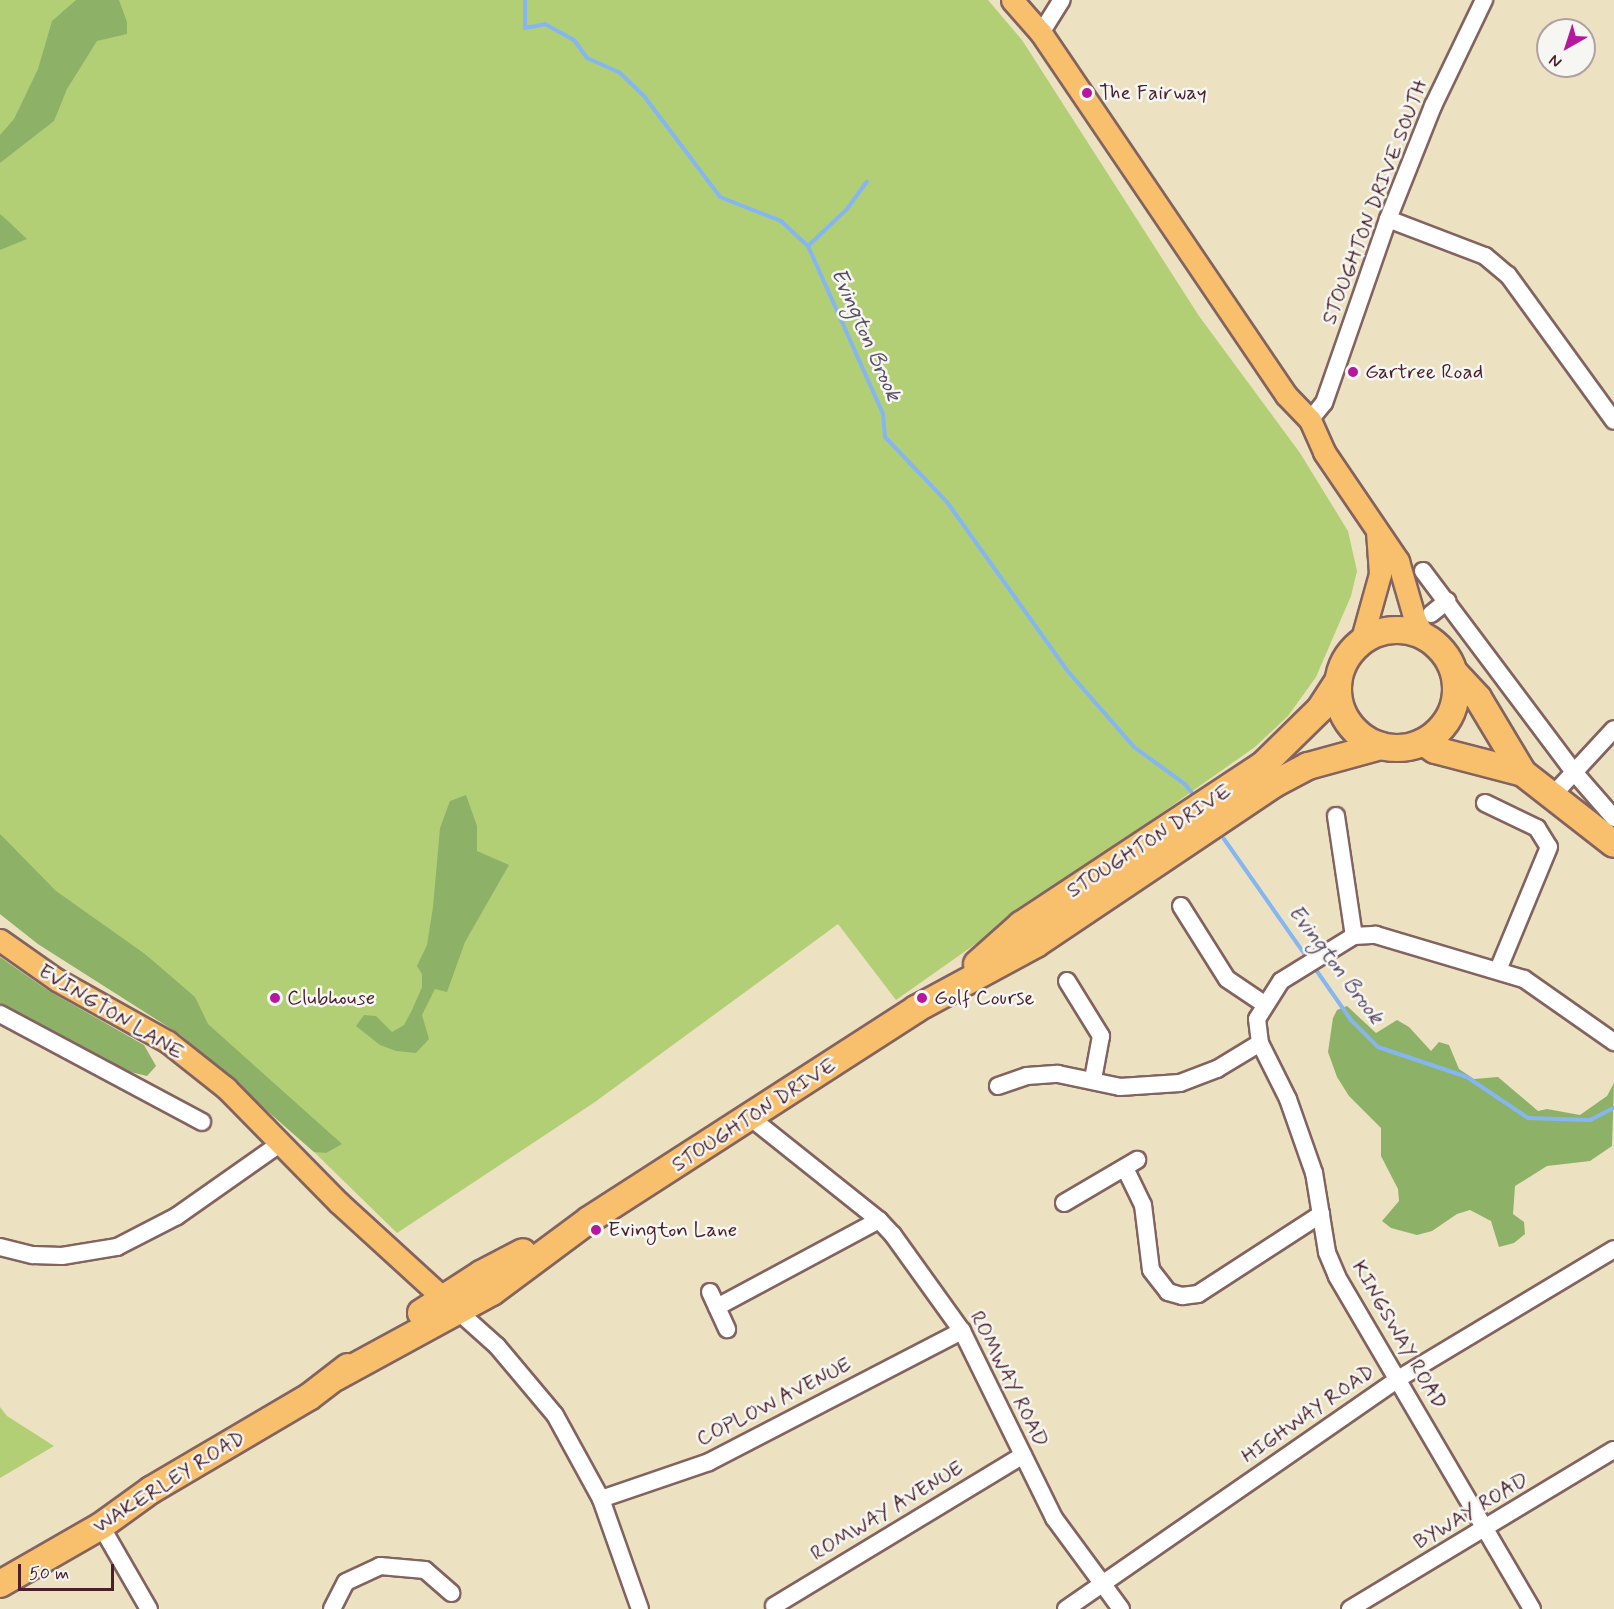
<!DOCTYPE html>
<html>
<head>
<meta charset="utf-8">
<style>
	body { margin:0 }
	#map { position:relative; width:1614px; height:1609px; overflow:hidden; background:#ece1c1; font-family:Mynerve,sans-serif }
	div>[style] { position:absolute }
	.green>* { inset:0; background:#b2cf76 }
	.forest>* { inset:0; background:#8db267 }
	.stream>* { height:4px; margin:-2px; padding:0 2px; transform-origin:2px; border-radius:2px; background:#85b6f1 }
	.roads { filter:drop-shadow(2px 0 #836360) drop-shadow(-2px 0 #836360) drop-shadow(0 2px #836360) drop-shadow(0 -2px #836360) }
	.minor>* { height:16px; margin:-8px; padding:0 8px; transform-origin:8px; border-radius:8px; background:#fff }
	.major>* { height:21px; margin:-10.5px; padding:0 10.5px; transform-origin:10.5px; border-radius:10.5px; background:#f8bf6c }
	.highway>* { height:26px; margin:-13px; padding:0 13px; transform-origin:13px; border-radius:13px; background:#f8bf6c }
	.highway>.ring { margin:-13px; padding:0; box-sizing:content-box; background:none; border:26px solid #f8bf6c; border-radius:50% }
	.dots>* { width:16px; height:16px; translate:-50% -50%; box-sizing:border-box; border:3px solid #f6f6f2; border-radius:50% }
	span { translate:-50% -50%; white-space:nowrap; text-align:center; line-height:1.15; -webkit-text-stroke:5px #f6f6f2; paint-order:stroke }
	.poi-label { font-size:21px; color:#4a1f2b }
	.left { translate:0 -50%; text-align:left }
	.street-label { font-size:21px; color:#4a1f2b }
	.water-label { font-size:22px; color:#5c4c66; font-style:italic }
	.north { position:absolute; left:1536px; top:18px; width:60px; height:60px; box-sizing:border-box; background:#f6f6f2; border:2px solid #b1a0a2; border-radius:50%; rotate:219deg; font-size:16px; font-weight:700; line-height:24px; text-align:center; color:#4a1f2b }
	.north::after { content:''; display:block; margin:auto; width:21px; height:27px; background:#b5179e; clip-path:polygon(50% 0,100% 100%,50% 72%,0 100%) }
	.scale { position:absolute; left:18px; top:1564px; width:96px; height:27px; box-sizing:border-box; border:3px solid #4a1f2b; border-top:0; padding-left:8px; font-size:18px; line-height:21px; white-space:nowrap; color:#4a1f2b; -webkit-text-stroke:4px #f6f6f2; paint-order:stroke }
</style>
</head>
<body>
<div id="map">
	<div class="green">
		<div style="clip-path:polygon(0 0,988px 0,1022px 40px,1199px 316px,1300px 453px,1348px 531px,1357px 571px,1351px 596px,1316px 677px,1288px 716px,1255px 747px,896px 1000px,838px 924px,595px 1102px,397px 1233px,314px 1152px,181px 1035px,38px 944px,0 914px)"></div>
		<div style="clip-path:polygon(0 1407px,7px 1416px,54px 1446px,0 1478px)"></div>
	</div>
	<div class="forest">
		<div style="clip-path:polygon(76px 0,119px 0,127px 22px,127px 34px,97px 41px,67px 89px,54px 121px,0 163px,0 135px,14px 119px,38px 69px,52px 21px)"></div>
		<div style="clip-path:polygon(0 214px,7px 220px,27px 239px,0 250px)"></div>
		<div style="clip-path:polygon(466px 795px,477px 826px,477px 851px,509px 865px,465px 942px,447px 992px,435px 989px,422px 1015px,429px 1039px,416px 1053px,396px 1051px,380px 1045px,356px 1026px,364px 1015px,376px 1016px,392px 1032px,404px 1025px,412px 1010px,422px 987px,422px 974px,417px 966px,427px 945px,433px 907px,440px 828px,450px 801px)"></div>
		<div style="clip-path:polygon(0 834px,56px 891px,145px 954px,195px 997px,208px 1024px,342px 1144px,326px 1153px,314px 1152px,181px 1035px,38px 944px,0 914px)"></div>
		<div style="clip-path:polygon(0 957px,49px 991px,144px 1045px,156px 1066px,147px 1076px,126px 1071px,0 1004px)"></div>
		<div style="clip-path:polygon(1347px 1006px,1376px 1033px,1397px 1020px,1409px 1027px,1431px 1051px,1439px 1042px,1449px 1045px,1459px 1069px,1474px 1079px,1498px 1077px,1538px 1111px,1547px 1109px,1580px 1115px,1607px 1096px,1614px 1083px,1612px 1146px,1590px 1161px,1547px 1166px,1515px 1186px,1513px 1214px,1524px 1222px,1525px 1234px,1514px 1243px,1499px 1247px,1491px 1221px,1470px 1210px,1457px 1214px,1432px 1231px,1417px 1235px,1391px 1228px,1382px 1221px,1399px 1201px,1398px 1189px,1381px 1156px,1381px 1128px,1349px 1096px,1337px 1077px,1328px 1052px,1333px 1018px,1337px 1010px)"></div>
	</div>
	<div class="stream">
		<div style="left:525px;top:0;width:28px;rotate:90deg"></div>
		<div style="left:525px;top:28px;width:20px;rotate:-11deg"></div>
		<div style="left:545px;top:24px;width:33px;rotate:29deg"></div>
		<div style="left:574px;top:40px;width:22px;rotate:54deg"></div>
		<div style="left:587px;top:58px;width:35px;rotate:24deg"></div>
		<div style="left:619px;top:72px;width:35px;rotate:44deg"></div>
		<div style="left:644px;top:96px;width:126px;rotate:53deg"></div>
		<div style="left:720px;top:197px;width:66px;rotate:21.5deg"></div>
		<div style="left:781px;top:221px;width:37px;rotate:43deg"></div>
		<div style="left:808px;top:246px;width:184px;rotate:65.9deg"></div>
		<div style="left:883px;top:414px;width:23px;rotate:85deg"></div>
		<div style="left:885px;top:437px;width:90px;rotate:46.4deg"></div>
		<div style="left:947px;top:502px;width:205px;rotate:54.5deg"></div>
		<div style="left:1066px;top:669px;width:103px;rotate:48.9deg"></div>
		<div style="left:1134px;top:747px;width:63px;rotate:36deg"></div>
		<div style="left:1185px;top:784px;width:16px;rotate:52deg"></div>
		<div style="left:808px;top:246px;width:54px;rotate:-43.5deg"></div>
		<div style="left:847px;top:209px;width:34px;rotate:-54deg"></div>
		<div style="left:1224px;top:839px;width:146px;rotate:55deg"></div>
		<div style="left:1314px;top:967px;width:65px;rotate:55.1deg"></div>
		<div style="left:1351px;top:1020px;width:38px;rotate:45deg"></div>
		<div style="left:1378px;top:1047px;width:94px;rotate:18.6deg"></div>
		<div style="left:1467px;top:1077px;width:73px;rotate:33.9deg"></div>
		<div style="left:1528px;top:1118px;width:62px;rotate:1.8deg"></div>
		<div style="left:1590px;top:1120px;width:27px;rotate:-27deg"></div>
	</div>
	<div class="roads">
		<div class="minor">
			<div style="left:1041px;top:33px;width:39px;rotate:-58deg"></div>
			<div style="left:1388px;top:219px;width:104px;rotate:20.9deg"></div>
			<div style="left:1485px;top:256px;width:30px;rotate:40deg"></div>
			<div style="left:1508px;top:275px;width:180px;rotate:54deg"></div>
			<div style="left:1310px;top:420px;width:22px;rotate:-51deg"></div>
			<div style="left:1324px;top:403px;width:195px;rotate:-70.8deg"></div>
			<div style="left:1388px;top:219px;width:122px;rotate:-68.3deg"></div>
			<div style="left:1433px;top:106px;width:118px;rotate:-64.3deg"></div>
			<div style="left:1423px;top:571px;width:251px;rotate:53.1deg"></div>
			<div style="left:1574px;top:772px;width:61px;rotate:49deg"></div>
			<div style="left:1431px;top:614px;width:21px;rotate:-39deg"></div>
			<div style="left:1552px;top:796px;width:91px;rotate:-47.2deg"></div>
			<div style="left:1485px;top:803px;width:58px;rotate:25.7deg"></div>
			<div style="left:1537px;top:828px;width:22px;rotate:58deg"></div>
			<div style="left:1549px;top:847px;width:133px;rotate:112.5deg"></div>
			<div style="left:1336px;top:816px;width:121px;rotate:81.5deg"></div>
			<div style="left:1181px;top:906px;width:86px;rotate:57.8deg"></div>
			<div style="left:1227px;top:979px;width:45px;rotate:34deg"></div>
			<div style="left:1067px;top:981px;width:65px;rotate:58.3deg"></div>
			<div style="left:1101px;top:1036px;width:44px;rotate:100.5deg"></div>
			<div style="left:0;top:1014px;width:229px;rotate:28.1deg"></div>
			<div style="left:998px;top:1086px;width:31px;rotate:-19deg"></div>
			<div style="left:1027px;top:1076px;width:31px;rotate:-4deg"></div>
			<div style="left:1058px;top:1074px;width:63px;rotate:11.8deg"></div>
			<div style="left:1120px;top:1087px;width:60px;rotate:-3.8deg"></div>
			<div style="left:1180px;top:1083px;width:40px;rotate:-21deg"></div>
			<div style="left:1217px;top:1069px;width:50px;rotate:-31.2deg"></div>
			<div style="left:751px;top:1118px;width:164px;rotate:38.6deg"></div>
			<div style="left:879px;top:1220px;width:21px;rotate:47deg"></div>
			<div style="left:893px;top:1235px;width:118px;rotate:54.3deg"></div>
			<div style="left:962px;top:1331px;width:208px;rotate:63.8deg"></div>
			<div style="left:1054px;top:1518px;width:113px;rotate:53.6deg"></div>
			<div style="left:1125px;top:1168px;width:41px;rotate:64.1deg"></div>
			<div style="left:1143px;top:1205px;width:65px;rotate:83deg"></div>
			<div style="left:1151px;top:1270px;width:28px;rotate:52deg"></div>
			<div style="left:1168px;top:1292px;width:15px;rotate:16deg"></div>
			<div style="left:1182px;top:1296px;width:16px;rotate:-7deg"></div>
			<div style="left:1198px;top:1294px;width:147px;rotate:-33deg"></div>
			<div style="left:1064px;top:1203px;width:85px;rotate:-30.5deg"></div>
			<div style="left:0;top:1247px;width:34px;rotate:14deg"></div>
			<div style="left:33px;top:1255px;width:29px;rotate:2deg"></div>
			<div style="left:62px;top:1256px;width:56px;rotate:-9.3deg"></div>
			<div style="left:117px;top:1247px;width:68px;rotate:-27.3deg"></div>
			<div style="left:177px;top:1216px;width:127px;rotate:-35.1deg"></div>
			<div style="left:710px;top:1292px;width:41px;rotate:65.3deg"></div>
			<div style="left:450px;top:1304px;width:63px;rotate:41.8deg"></div>
			<div style="left:497px;top:1346px;width:90px;rotate:50deg"></div>
			<div style="left:555px;top:1415px;width:96px;rotate:61.3deg"></div>
			<div style="left:601px;top:1499px;width:117px;rotate:70.5deg"></div>
			<div style="left:717px;top:1307px;width:184px;rotate:-28.2deg"></div>
			<div style="left:601px;top:1499px;width:114px;rotate:-18.9deg"></div>
			<div style="left:709px;top:1462px;width:285px;rotate:-27.4deg"></div>
			<div style="left:101px;top:1526px;width:96px;rotate:60deg"></div>
			<div style="left:774px;top:1606px;width:291px;rotate:-31.2deg"></div>
			<div style="left:332px;top:1609px;width:30px;rotate:-63deg"></div>
			<div style="left:346px;top:1582px;width:38px;rotate:-25deg"></div>
			<div style="left:380px;top:1566px;width:45px;rotate:5.1deg"></div>
			<div style="left:425px;top:1570px;width:35px;rotate:41deg"></div>
			<div style="left:1066px;top:1609px;width:404px;rotate:-34.7deg"></div>
			<div style="left:1398px;top:1379px;width:252px;rotate:-31deg"></div>
			<div style="left:1350px;top:1609px;width:308px;rotate:-31.1deg"></div>
			<div style="left:1532px;top:1609px;width:386px;rotate:-120.4deg"></div>
			<div style="left:1337px;top:1276px;width:26px;rotate:-113deg"></div>
			<div style="left:1327px;top:1252px;width:80px;rotate:-99.3deg"></div>
			<div style="left:1314px;top:1173px;width:78px;rotate:-109.4deg"></div>
			<div style="left:1288px;top:1099px;width:63px;rotate:-116.6deg"></div>
			<div style="left:1260px;top:1043px;width:24px;rotate:-97deg"></div>
			<div style="left:1257px;top:1019px;width:45px;rotate:-57.7deg"></div>
			<div style="left:1281px;top:981px;width:86px;rotate:-31.7deg"></div>
			<div style="left:1354px;top:936px;width:22px;rotate:-3deg"></div>
			<div style="left:1376px;top:935px;width:154px;rotate:16.6deg"></div>
			<div style="left:1524px;top:979px;width:110px;rotate:35deg"></div>
		</div>
		<div class="major">
			<div style="left:1012px;top:0;width:44px;rotate:48.7deg"></div>
			<div style="left:1041px;top:33px;width:437px;rotate:55.9deg"></div>
			<div style="left:1286px;top:395px;width:35px;rotate:46deg"></div>
			<div style="left:1310px;top:420px;width:35px;rotate:66deg"></div>
			<div style="left:1324px;top:452px;width:132px;rotate:55.8deg"></div>
			<div style="left:1398px;top:561px;width:61px;rotate:73.9deg"></div>
			<div style="left:1415px;top:620px;width:17px;rotate:62deg"></div>
			<div style="left:1361px;top:642px;width:71px;rotate:-74.4deg"></div>
			<div style="left:1380px;top:574px;width:43px;rotate:-94deg"></div>
			<div style="left:0;top:940px;width:70px;rotate:35.1deg"></div>
			<div style="left:57px;top:980px;width:127px;rotate:29.2deg"></div>
			<div style="left:168px;top:1042px;width:74px;rotate:38.4deg"></div>
			<div style="left:226px;top:1088px;width:160px;rotate:45.5deg"></div>
			<div style="left:338px;top:1202px;width:142px;rotate:42.4deg"></div>
		</div>
		<div class="highway">
			<div class="ring" style="left:1338px;top:630px;width:92px;height:92px"></div>
			<div style="left:1454px;top:672px;width:35px;rotate:47deg"></div>
			<div style="left:1478px;top:698px;width:87px;rotate:59deg"></div>
			<div style="left:1523px;top:773px;width:115px;rotate:38deg"></div>
			<div style="left:1423px;top:742px;width:14px;rotate:34deg"></div>
			<div style="left:1435px;top:750px;width:91px;rotate:14.6deg"></div>
			<div style="left:977px;top:964px;width:59px;rotate:-41.6deg"></div>
			<div style="left:1021px;top:925px;width:290px;rotate:-33.5deg"></div>
			<div style="left:1263px;top:765px;width:80px;rotate:-44.5deg"></div>
			<div style="left:1320px;top:709px;width:33px;rotate:-57deg"></div>
			<div style="left:421px;top:1313px;width:72px;rotate:-33deg"></div>
			<div style="left:481px;top:1274px;width:47px;rotate:-27.6deg"></div>
			<div style="left:336px;top:1377px;width:178px;rotate:-28.6deg"></div>
			<div style="left:492px;top:1292px;width:121px;rotate:-36.6deg"></div>
			<div style="left:589px;top:1220px;width:389px;rotate:-32.8deg"></div>
			<div style="left:916px;top:1009px;width:136px;rotate:-28.4deg"></div>
			<div style="left:1036px;top:944px;width:287px;rotate:-33.9deg"></div>
			<div style="left:1274px;top:784px;width:38px;rotate:-28deg"></div>
			<div style="left:1308px;top:766px;width:76px;rotate:-15.3deg"></div>
			<div style="left:0;top:1584px;width:116px;rotate:-29.9deg"></div>
			<div style="left:101px;top:1526px;width:62px;rotate:-35.8deg"></div>
			<div style="left:151px;top:1490px;width:183px;rotate:-30.5deg"></div>
			<div style="left:309px;top:1397px;width:49px;rotate:-37.6deg"></div>
		</div>
	</div>
	<div class="dots">
		<div style="left:1087px;top:93px;background:#b5179e"></div>
		<div style="left:1353px;top:372px;background:#b5179e"></div>
		<div style="left:275px;top:998px;background:#b5179e"></div>
		<div style="left:922px;top:998px;background:#b5179e"></div>
		<div style="left:596px;top:1230px;background:#b5179e"></div>
	</div>
	<div class="poi-label">
		<span class="left" style="left:1099px;top:93px">The Fairway</span>
		<span class="left" style="left:1365px;top:372px">Gartree Road</span>
		<span class="left" style="left:287px;top:998px">Clubhouse</span>
		<span class="left" style="left:934px;top:998px">Golf Course</span>
		<span class="left" style="left:608px;top:1230px">Evington Lane</span>
	</div>
	<div class="street-label">
		<span style="left:1375px;top:202px;rotate:-69deg">STOUGHTON DRIVE SOUTH</span>
		<span style="left:1149px;top:841px;rotate:-33deg">STOUGHTON DRIVE</span>
		<span style="left:111px;top:1012px;rotate:31deg">EVINGTON LANE</span>
		<span style="left:754px;top:1115px;rotate:-33deg">STOUGHTON DRIVE</span>
		<span style="left:1399px;top:1335px;rotate:60deg">KINGSWAY ROAD</span>
		<span style="left:1009px;top:1379px;rotate:63deg">ROMWAY ROAD</span>
		<span style="left:774px;top:1402px;rotate:-27deg">COPLOW AVENUE</span>
		<span style="left:1308px;top:1414px;rotate:-35deg">HIGHWAY ROAD</span>
		<span style="left:169px;top:1482px;rotate:-32deg">WAKERLEY ROAD</span>
		<span style="left:887px;top:1511px;rotate:-31deg">ROMWAY AVENUE</span>
		<span style="left:1471px;top:1511px;rotate:-31deg">BYWAY ROAD</span>
	</div>
	<div class="water-label">
		<span style="left:865px;top:335px;rotate:66deg">Evington Brook</span>
		<span style="left:1335px;top:965px;rotate:53deg">Evington Brook</span>
	</div>
	<div class="north">N</div>
	<div class="scale">50 m</div>
</div>
</body>
</html>
